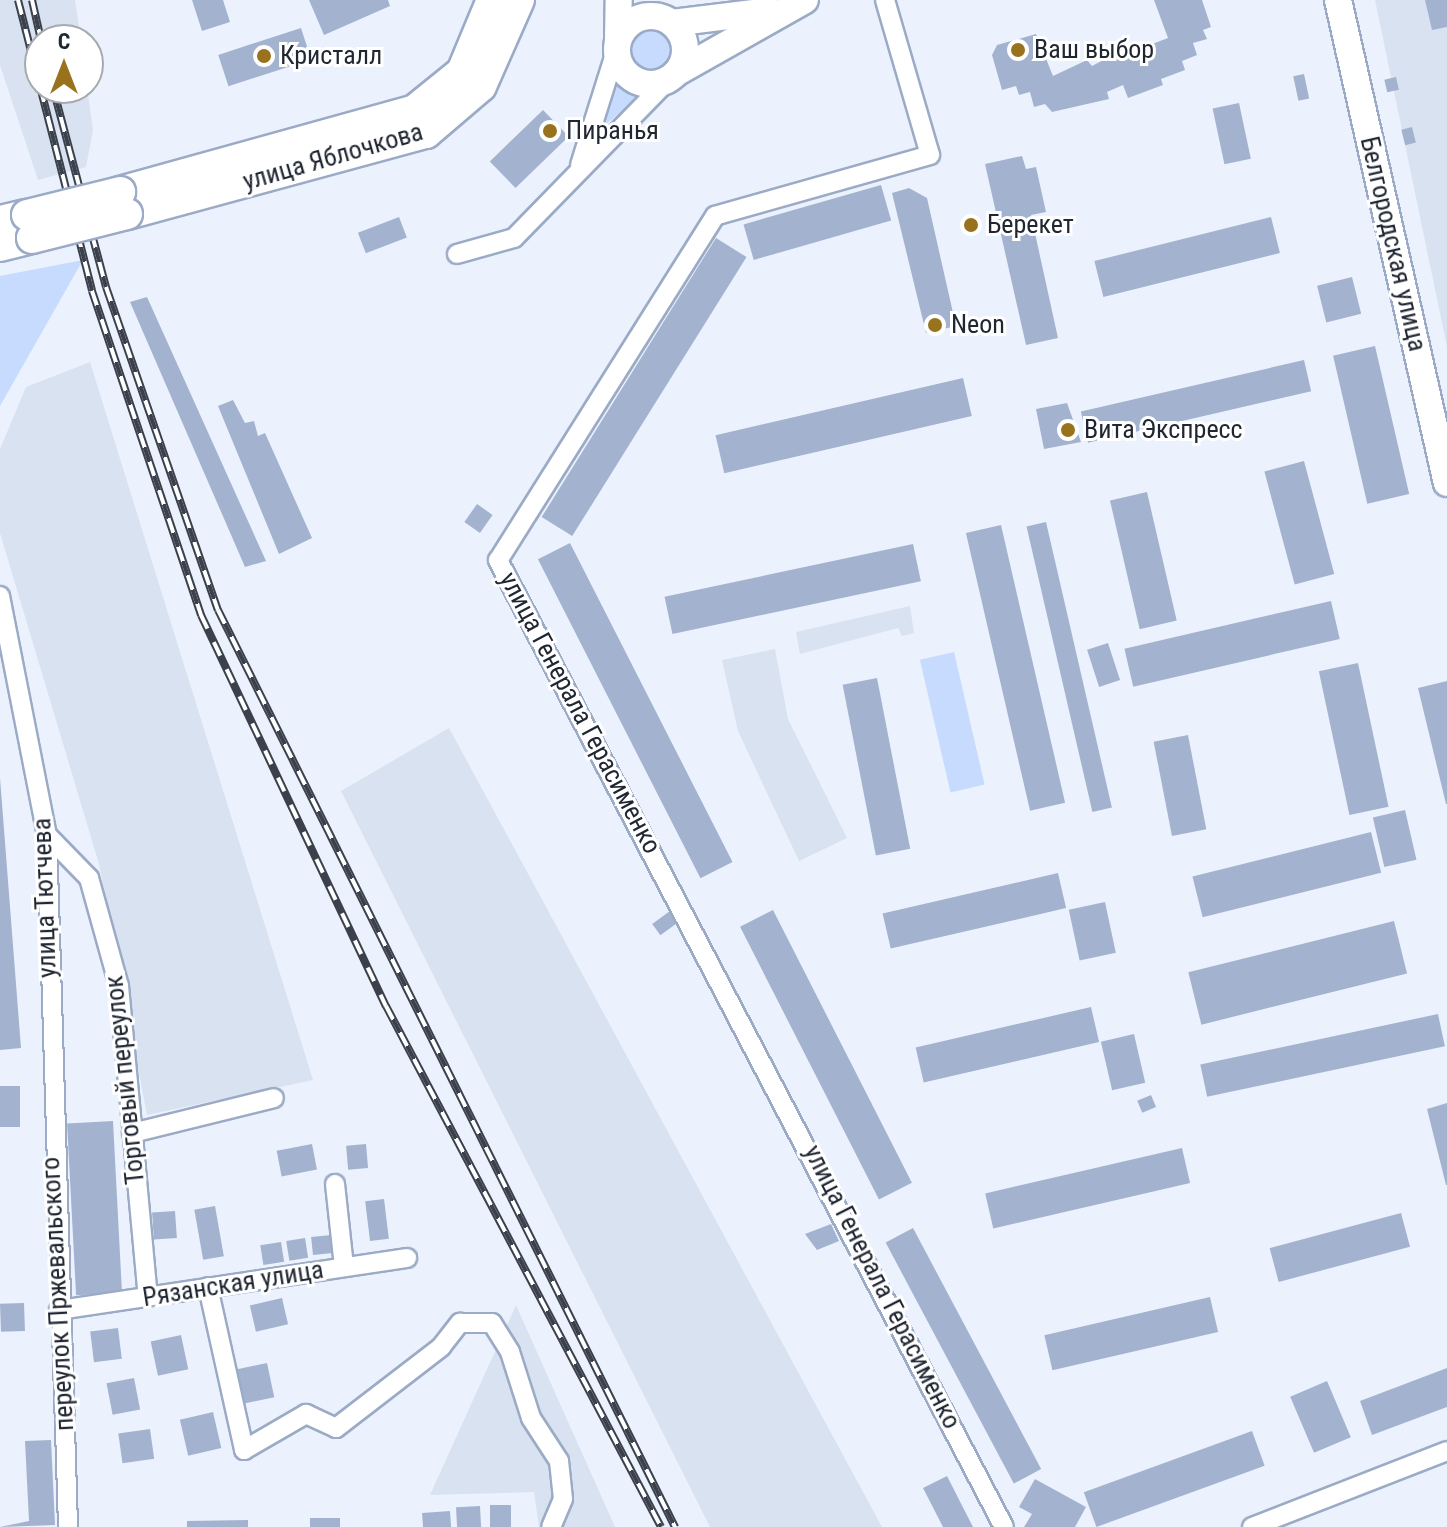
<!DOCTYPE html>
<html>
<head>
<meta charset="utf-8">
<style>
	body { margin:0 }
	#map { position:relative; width:1447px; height:1527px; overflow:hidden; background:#ebf2fd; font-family:"Roboto Condensed",sans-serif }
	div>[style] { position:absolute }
	.built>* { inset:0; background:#d9e2f0 }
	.green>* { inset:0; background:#c6dbfe; transform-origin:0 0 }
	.round { border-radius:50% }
	.building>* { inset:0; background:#a3b3cf; transform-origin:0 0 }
	.roads { filter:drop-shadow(2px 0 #9babc6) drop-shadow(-2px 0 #9babc6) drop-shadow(0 2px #9babc6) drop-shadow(0 -2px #9babc6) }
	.minor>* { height:18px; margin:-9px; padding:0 9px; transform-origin:9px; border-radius:9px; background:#fff }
	.secondary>* { height:26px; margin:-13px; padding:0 13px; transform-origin:13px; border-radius:13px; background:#fff }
	.secondary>.ring { margin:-13px; padding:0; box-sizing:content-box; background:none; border:26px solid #fff; border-radius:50% }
	.primary>* { height:30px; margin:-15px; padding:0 15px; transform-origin:15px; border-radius:15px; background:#fff }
	.rail>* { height:8px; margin-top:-4px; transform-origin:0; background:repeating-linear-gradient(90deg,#fff 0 15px,#3b414c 0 30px); box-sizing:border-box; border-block:2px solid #3b414c }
	.bridges { filter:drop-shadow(2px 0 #9babc6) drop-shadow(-2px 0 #9babc6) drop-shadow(0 2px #9babc6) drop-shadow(0 -2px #9babc6) }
	.primary-bridge>* { height:30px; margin:-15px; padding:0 15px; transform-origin:15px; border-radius:15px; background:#fff }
	.dots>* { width:22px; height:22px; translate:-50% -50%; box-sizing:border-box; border:4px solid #fff; border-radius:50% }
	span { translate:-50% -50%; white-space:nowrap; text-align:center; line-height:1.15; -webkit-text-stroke:6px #fff; paint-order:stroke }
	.poi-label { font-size:26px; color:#212732 }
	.left { translate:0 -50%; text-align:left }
	.street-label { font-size:26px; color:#212732 }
	.north { position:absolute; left:24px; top:24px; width:80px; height:80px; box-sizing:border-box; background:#fff; border:2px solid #a6a9ad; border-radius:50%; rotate:0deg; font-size:22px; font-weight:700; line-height:32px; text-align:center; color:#212732 }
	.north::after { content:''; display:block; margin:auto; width:28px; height:36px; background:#99721e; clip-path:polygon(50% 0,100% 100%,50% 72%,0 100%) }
</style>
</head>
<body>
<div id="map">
	<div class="built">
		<div style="clip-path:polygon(0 0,75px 0,81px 40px,40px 40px,40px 88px,87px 88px,93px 130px,86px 167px,38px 180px,0 65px)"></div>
		<div style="clip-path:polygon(1375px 0,1447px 0,1447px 347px)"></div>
		<div style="clip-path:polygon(90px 362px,313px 1080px,147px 1115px,99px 864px,0 533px,0 449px,26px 387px)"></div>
		<div style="clip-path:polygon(910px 606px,914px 633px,902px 636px,898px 628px,800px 654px,796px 632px)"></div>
		<div style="clip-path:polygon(775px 649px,788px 719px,847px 838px,799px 861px,738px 731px,722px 660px)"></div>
		<div style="clip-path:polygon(449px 728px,882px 1527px,710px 1527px,341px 791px)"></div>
		<div style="clip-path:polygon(516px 1305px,615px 1527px,539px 1527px,534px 1492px,430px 1495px)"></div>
	</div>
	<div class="green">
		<div class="round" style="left:627px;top:27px;width:44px;height:44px"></div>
		<div style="clip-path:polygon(615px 70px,648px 89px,598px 131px)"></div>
		<div style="clip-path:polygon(83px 260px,0 406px,0 276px)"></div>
		<div style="left:954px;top:652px;width:136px;height:35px;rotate:77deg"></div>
	</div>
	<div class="building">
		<div style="clip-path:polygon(192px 0,223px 0,230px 22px,202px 31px)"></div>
		<div style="clip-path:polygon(309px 0,388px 0,390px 6px,324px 35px)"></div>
		<div style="clip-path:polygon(1154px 0,1202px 0,1211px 27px,1203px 30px,1207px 39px,1193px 43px,1197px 55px,1182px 61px,1185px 70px,1161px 79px,1163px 85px,1128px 98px,1123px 85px,1107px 92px,1109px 99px,1052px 112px,1045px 104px,1034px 107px,1030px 92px,1019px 95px,1016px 86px,1002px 90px,992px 55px,997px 45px,1036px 34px,1053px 76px,1087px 60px,1092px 66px,1137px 42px,1139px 49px,1168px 38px)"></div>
		<div style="clip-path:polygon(1425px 0,1447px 0,1447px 27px,1432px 30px)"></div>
		<div style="left:301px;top:28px;width:33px;height:87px;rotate:72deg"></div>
		<div style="left:1304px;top:74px;width:25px;height:11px;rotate:78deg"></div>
		<div style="left:1396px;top:77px;width:13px;height:12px;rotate:77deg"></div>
		<div style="left:1239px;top:103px;width:57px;height:27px;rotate:78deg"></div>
		<div style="left:543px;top:110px;width:37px;height:74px;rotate:46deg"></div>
		<div style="left:1412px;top:127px;width:16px;height:11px;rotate:76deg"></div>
		<div style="clip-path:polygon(1022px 156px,1026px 169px,1036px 167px,1046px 212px,1031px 215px,1058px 338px,1026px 345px,985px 164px)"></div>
		<div style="left:881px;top:185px;width:37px;height:143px;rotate:74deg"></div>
		<div style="clip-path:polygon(909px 188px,927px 198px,956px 326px,926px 333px,892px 193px)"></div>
		<div style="left:399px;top:217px;width:22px;height:44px;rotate:69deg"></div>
		<div style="left:1271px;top:217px;width:37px;height:182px;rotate:76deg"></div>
		<div style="left:716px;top:238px;width:36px;height:329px;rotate:32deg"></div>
		<div style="left:1352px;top:277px;width:38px;height:36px;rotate:76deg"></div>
		<div style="clip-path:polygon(147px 297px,266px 561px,245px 567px,130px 302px)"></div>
		<div style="left:1375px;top:346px;width:152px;height:43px;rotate:77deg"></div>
		<div style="left:1304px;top:360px;width:32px;height:229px;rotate:77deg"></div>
		<div style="left:963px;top:378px;width:39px;height:254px;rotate:77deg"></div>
		<div style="clip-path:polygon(233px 400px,245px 423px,254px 421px,258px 436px,265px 433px,312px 538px,279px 554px,218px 406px)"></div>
		<div style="clip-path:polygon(1067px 403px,1081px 442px,1044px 449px,1036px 409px)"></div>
		<div style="left:1304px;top:461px;width:117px;height:41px;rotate:75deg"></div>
		<div style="left:1147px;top:492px;width:132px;height:38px;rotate:77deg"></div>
		<div style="left:477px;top:504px;width:19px;height:22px;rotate:35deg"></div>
		<div style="left:1046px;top:522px;width:293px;height:20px;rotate:77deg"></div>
		<div style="left:1001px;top:525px;width:285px;height:36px;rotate:77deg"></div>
		<div style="left:570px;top:543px;width:358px;height:36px;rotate:63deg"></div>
		<div style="left:913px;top:544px;width:38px;height:254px;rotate:78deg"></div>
		<div style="left:1331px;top:601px;width:39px;height:212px;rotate:77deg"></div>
		<div style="left:1108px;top:643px;width:39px;height:22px;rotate:72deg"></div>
		<div style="left:1358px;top:663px;width:147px;height:40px;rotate:78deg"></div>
		<div style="left:877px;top:678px;width:174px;height:35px;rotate:79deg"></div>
		<div style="clip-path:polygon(1447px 681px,1447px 804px,1446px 804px,1418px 688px)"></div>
		<div style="left:1188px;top:735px;width:96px;height:35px;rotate:79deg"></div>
		<div style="clip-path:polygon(0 778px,21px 1048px,0 1050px)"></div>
		<div style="left:1405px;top:810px;width:51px;height:33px;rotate:77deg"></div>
		<div style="left:1371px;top:832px;width:42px;height:184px;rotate:76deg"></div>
		<div style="left:1058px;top:873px;width:36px;height:180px;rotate:77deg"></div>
		<div style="left:1105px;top:902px;width:52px;height:37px;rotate:78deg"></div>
		<div style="left:773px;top:910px;width:306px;height:37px;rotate:63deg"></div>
		<div style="left:670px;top:911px;width:14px;height:22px;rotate:54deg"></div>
		<div style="left:1394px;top:921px;width:54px;height:212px;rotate:76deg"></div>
		<div style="left:1091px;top:1007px;width:36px;height:180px;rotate:77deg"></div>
		<div style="left:1438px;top:1014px;width:33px;height:243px;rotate:78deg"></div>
		<div style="left:1134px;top:1034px;width:50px;height:34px;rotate:77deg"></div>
		<div style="left:0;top:1086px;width:20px;height:41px"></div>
		<div style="left:1151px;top:1095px;width:13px;height:15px;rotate:67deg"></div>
		<div style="clip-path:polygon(1447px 1103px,1447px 1185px,1446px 1185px,1427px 1109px)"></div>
		<div style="left:113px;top:1121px;width:172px;height:46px;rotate:87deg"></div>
		<div style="left:312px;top:1144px;width:26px;height:36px;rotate:79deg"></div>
		<div style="left:366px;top:1144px;width:24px;height:20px;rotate:85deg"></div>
		<div style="left:1182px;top:1148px;width:36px;height:202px;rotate:77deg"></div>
		<div style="left:384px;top:1199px;width:40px;height:19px;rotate:83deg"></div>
		<div style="left:215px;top:1206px;width:51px;height:21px;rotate:80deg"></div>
		<div style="left:175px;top:1211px;width:27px;height:23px;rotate:86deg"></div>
		<div style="left:1401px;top:1213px;width:35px;height:136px;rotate:75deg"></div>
		<div style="clip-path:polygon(831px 1224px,839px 1241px,817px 1250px,805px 1234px)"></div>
		<div style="left:913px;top:1228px;width:273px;height:31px;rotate:62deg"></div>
		<div style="left:331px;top:1235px;width:18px;height:20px;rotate:84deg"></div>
		<div style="left:305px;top:1238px;width:20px;height:19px;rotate:81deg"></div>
		<div style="left:281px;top:1242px;width:20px;height:21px;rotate:81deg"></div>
		<div style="left:1210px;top:1297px;width:36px;height:170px;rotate:77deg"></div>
		<div style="left:282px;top:1298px;width:27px;height:33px;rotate:77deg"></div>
		<div style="left:24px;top:1303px;width:28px;height:24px;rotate:88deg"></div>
		<div style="left:118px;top:1328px;width:31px;height:28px;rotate:83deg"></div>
		<div style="left:181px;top:1335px;width:35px;height:31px;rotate:78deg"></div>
		<div style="left:267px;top:1363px;width:35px;height:33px;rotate:78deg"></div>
		<div style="clip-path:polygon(1447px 1368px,1447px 1407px,1372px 1435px,1360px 1401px)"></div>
		<div style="left:134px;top:1378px;width:32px;height:28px;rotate:79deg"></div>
		<div style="left:1327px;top:1381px;width:61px;height:40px;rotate:67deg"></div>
		<div style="left:213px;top:1412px;width:37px;height:34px;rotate:77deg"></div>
		<div style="left:150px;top:1429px;width:30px;height:32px;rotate:82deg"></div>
		<div style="left:1252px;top:1431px;width:37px;height:179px;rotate:70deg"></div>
		<div style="clip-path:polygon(51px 1440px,55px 1525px,0 1527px,29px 1521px,25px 1441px)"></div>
		<div style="clip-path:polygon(947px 1476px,973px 1527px,943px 1527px,923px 1488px)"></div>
		<div style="clip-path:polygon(1035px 1479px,1086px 1507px,1075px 1527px,1024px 1527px,1032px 1514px,1019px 1507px)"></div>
		<div style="left:490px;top:1505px;width:21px;height:22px"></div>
		<div style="left:480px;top:1506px;width:21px;height:24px;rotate:87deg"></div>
		<div style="left:450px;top:1511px;width:16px;height:28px;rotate:86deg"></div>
		<div style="left:310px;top:1518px;width:30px;height:9px"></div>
		<div style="clip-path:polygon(248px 1520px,248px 1527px,187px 1527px,187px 1521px)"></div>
	</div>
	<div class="roads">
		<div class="minor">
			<div style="left:885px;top:0;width:161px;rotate:73.8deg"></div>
			<div style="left:930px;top:155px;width:223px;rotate:164.2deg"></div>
			<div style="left:715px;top:216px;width:407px;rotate:122.2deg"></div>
			<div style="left:498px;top:560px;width:1091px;rotate:62.38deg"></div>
			<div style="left:580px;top:165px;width:123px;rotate:-72.5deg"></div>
			<div style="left:457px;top:254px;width:59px;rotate:-15.7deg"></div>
			<div style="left:514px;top:238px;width:222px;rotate:-45.7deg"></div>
			<div style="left:0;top:596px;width:244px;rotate:78.9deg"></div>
			<div style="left:47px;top:835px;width:692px;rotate:88.26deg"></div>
			<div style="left:47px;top:835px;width:60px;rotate:45.7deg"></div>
			<div style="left:89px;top:878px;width:112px;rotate:74.5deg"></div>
			<div style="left:119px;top:986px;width:311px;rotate:84.7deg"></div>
			<div style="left:132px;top:1133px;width:146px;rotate:-13.8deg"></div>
			<div style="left:335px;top:1184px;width:83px;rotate:83.8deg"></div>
			<div style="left:208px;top:1287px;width:167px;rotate:77.5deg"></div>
			<div style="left:244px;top:1450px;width:72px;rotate:-30.1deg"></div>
			<div style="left:306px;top:1414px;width:33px;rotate:25deg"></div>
			<div style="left:336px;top:1428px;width:133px;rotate:-37.6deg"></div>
			<div style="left:441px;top:1347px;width:31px;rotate:-52deg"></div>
			<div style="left:460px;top:1323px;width:32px"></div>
			<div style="left:492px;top:1323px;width:34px;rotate:58deg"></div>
			<div style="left:510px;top:1352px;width:69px;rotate:72.3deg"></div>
			<div style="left:531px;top:1418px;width:51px;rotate:56.9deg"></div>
			<div style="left:559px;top:1461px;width:38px;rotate:84deg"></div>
			<div style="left:563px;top:1499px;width:30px;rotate:113deg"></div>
			<div style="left:59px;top:1310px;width:352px;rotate:-8.5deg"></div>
			<div style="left:1252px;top:1527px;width:209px;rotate:-21.3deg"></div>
		</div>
		<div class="secondary">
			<div style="left:1338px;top:0;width:495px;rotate:77.3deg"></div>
			<div class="ring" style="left:617px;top:16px;width:42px;height:42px"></div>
			<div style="left:672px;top:23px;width:99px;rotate:-7deg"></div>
			<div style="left:618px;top:39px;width:39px;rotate:-89deg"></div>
			<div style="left:676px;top:73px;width:148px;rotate:-29.5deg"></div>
		</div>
		<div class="primary">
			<div style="left:120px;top:192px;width:306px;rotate:-15.5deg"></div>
			<div style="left:415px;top:110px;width:60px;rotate:-39deg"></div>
			<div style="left:462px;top:72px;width:78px;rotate:-67.4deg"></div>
			<div style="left:127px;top:214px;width:310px;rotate:-15.2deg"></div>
			<div style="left:426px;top:133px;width:72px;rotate:-40.5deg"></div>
			<div style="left:481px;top:86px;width:94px;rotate:-66.2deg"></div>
			<div style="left:0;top:221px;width:28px;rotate:-13deg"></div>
			<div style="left:0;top:246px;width:33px;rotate:-14deg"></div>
		</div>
	</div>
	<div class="rail">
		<div style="left:18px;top:0;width:300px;rotate:75.7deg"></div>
		<div style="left:92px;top:291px;width:342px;rotate:71.4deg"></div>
		<div style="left:201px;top:615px;width:433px;rotate:64.7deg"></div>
		<div style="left:386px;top:1006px;width:589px;rotate:62.17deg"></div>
		<div style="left:32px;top:0;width:41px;rotate:77.3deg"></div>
		<div style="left:53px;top:88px;width:206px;rotate:75.1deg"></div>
		<div style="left:106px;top:287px;width:342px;rotate:70.9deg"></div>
		<div style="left:218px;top:610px;width:1025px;rotate:63.51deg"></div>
	</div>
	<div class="bridges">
		<div class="primary-bridge">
			<div style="left:27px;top:215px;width:96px;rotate:-13.9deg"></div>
			<div style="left:32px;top:238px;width:98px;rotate:-14.2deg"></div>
		</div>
	</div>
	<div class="dots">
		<div style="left:1018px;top:50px;background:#99721e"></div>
		<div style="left:264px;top:56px;background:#99721e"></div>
		<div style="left:550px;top:131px;background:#99721e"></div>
		<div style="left:971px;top:225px;background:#99721e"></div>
		<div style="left:935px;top:325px;background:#99721e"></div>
		<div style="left:1068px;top:430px;background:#99721e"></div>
	</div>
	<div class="poi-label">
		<span class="left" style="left:1034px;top:50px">Ваш выбор</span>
		<span class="left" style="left:280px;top:56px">Кристалл</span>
		<span class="left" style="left:566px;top:131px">Пиранья</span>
		<span class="left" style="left:987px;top:225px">Берекет</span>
		<span class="left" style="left:951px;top:325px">Neon</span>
		<span class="left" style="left:1084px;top:430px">Вита Экспресс</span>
	</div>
	<div class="street-label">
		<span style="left:333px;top:157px;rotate:-16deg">улица Яблочкова</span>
		<span style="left:1393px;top:244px;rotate:77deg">Белгородская улица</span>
		<span style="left:580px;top:713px;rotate:62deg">улица Генерала Герасименко</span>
		<span style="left:45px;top:898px;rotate:-92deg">улица Тютчева</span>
		<span style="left:125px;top:1080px;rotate:-96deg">Торговый переулок</span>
		<span style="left:233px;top:1284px;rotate:-9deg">Рязанская улица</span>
		<span style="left:882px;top:1287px;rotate:63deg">улица Генерала Герасименко</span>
		<span style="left:58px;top:1294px;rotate:-93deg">переулок Пржевальского</span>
	</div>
	<div class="north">С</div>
</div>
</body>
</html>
